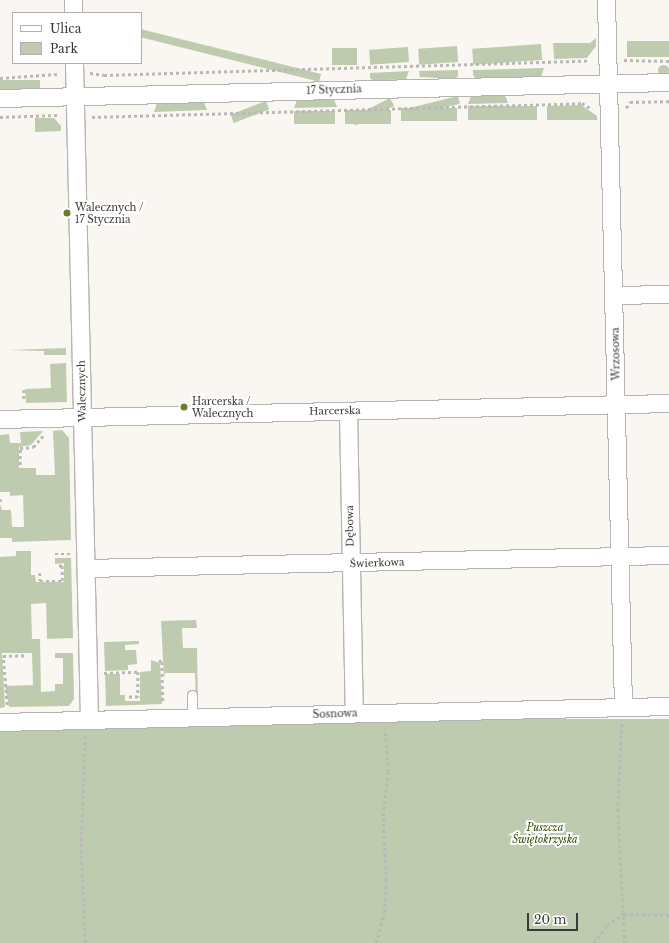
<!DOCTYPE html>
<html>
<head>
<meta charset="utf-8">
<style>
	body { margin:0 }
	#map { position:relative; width:669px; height:943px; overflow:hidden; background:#faf7f3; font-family:"Libre Baskerville",serif }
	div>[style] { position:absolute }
	.green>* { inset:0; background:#bfcbae; transform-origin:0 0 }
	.round { border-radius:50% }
	.path>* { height:2.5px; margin-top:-1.25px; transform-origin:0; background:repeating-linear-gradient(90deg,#bab8b5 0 3px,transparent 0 6px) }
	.roads { filter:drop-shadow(1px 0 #b6b4b0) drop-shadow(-1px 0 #b6b4b0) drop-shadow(0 1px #b6b4b0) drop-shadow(0 -1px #b6b4b0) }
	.lane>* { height:9px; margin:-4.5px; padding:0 4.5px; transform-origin:4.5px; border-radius:4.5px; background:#fff }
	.street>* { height:17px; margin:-8.5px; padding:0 8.5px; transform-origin:8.5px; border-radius:8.5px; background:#fff }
	.dots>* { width:11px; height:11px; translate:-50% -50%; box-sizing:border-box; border:2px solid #fff; border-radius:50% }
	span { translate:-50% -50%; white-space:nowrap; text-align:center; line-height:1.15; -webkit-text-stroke:4px #fff; paint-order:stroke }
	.street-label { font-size:10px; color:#3b3a38 }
	.poi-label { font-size:10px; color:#3b3a38 }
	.left { translate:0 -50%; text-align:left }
	.park-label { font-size:10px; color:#374b06; font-style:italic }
	.legend { position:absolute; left:12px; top:12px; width:130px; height:52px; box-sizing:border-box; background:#fff; border:1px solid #b1b0af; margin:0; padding:5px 7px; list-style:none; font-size:12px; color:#3b3a38 }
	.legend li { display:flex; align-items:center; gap:8px; height:20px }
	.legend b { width:20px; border:1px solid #b1b0af }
	.scale { position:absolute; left:527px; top:913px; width:51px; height:18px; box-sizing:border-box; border:2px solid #3b3a38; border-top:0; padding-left:5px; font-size:12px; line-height:14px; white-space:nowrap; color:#3b3a38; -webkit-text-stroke:3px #fff; paint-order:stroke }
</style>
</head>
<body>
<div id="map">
	<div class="green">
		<div style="clip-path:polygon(596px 38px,596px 46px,587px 58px,554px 59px,553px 43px,590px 43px)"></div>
		<div style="left:669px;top:41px;width:16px;height:42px;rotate:90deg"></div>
		<div style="left:541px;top:44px;width:16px;height:69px;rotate:86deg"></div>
		<div style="left:457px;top:46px;width:16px;height:39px;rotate:86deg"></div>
		<div style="left:408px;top:47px;width:15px;height:39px;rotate:86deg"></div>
		<div style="left:332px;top:48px;width:25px;height:17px"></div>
		<div class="round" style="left:657.5px;top:64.5px;width:11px;height:11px"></div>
		<div style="clip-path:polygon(544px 68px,541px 77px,475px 78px,473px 75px,473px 70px)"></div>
		<div style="clip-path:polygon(458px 70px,458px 76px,455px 79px,420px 77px,419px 71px)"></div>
		<div style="clip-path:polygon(409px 71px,406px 79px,373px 81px,370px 78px,370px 73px)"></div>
		<div style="left:321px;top:74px;width:8px;height:209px;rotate:104deg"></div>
		<div style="left:40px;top:80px;width:9px;height:40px;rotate:90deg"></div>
		<div style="clip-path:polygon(505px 95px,508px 103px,468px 104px,471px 96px)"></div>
		<div style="left:458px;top:96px;width:8px;height:54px;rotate:76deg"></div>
		<div style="left:390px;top:98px;width:9px;height:43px;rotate:63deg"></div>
		<div style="clip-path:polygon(334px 99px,337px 107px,294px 108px,297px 100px)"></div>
		<div style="left:266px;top:101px;width:9px;height:38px;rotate:69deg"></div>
		<div style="clip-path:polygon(204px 102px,207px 110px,154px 112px,157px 103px)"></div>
		<div style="clip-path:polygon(581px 105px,597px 116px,597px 120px,547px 120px,547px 106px)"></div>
		<div style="left:537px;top:106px;width:14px;height:69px;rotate:90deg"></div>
		<div style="left:457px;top:108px;width:13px;height:56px;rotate:90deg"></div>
		<div style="left:391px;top:110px;width:14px;height:46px;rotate:90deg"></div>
		<div style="left:335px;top:111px;width:13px;height:41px;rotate:90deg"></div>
		<div style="clip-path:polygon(35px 118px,54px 118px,61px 126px,61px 131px,35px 132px)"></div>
		<div style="clip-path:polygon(66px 348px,66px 355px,44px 355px,44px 351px,9px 350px)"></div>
		<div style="clip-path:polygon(66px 363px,67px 402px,26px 403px,25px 389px,51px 388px,50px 364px)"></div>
		<div style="clip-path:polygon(62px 430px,69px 438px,71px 540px,12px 542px,12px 538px,0 538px,0 542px,0 504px,2px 510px,11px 510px,12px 527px,24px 527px,23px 495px,10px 496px,10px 492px,0 492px,0 435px,9px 434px,10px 443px,21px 443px,20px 432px,43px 431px,31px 445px,19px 447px,19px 468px,36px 468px,36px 475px,55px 475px,53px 431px)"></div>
		<div style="clip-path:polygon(16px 551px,31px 551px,31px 575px,35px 575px,36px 582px,64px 582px,64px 563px,55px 564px,55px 558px,71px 558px,73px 638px,47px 639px,46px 603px,31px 604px,32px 639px,40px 639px,41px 692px,55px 691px,55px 684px,63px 684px,63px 658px,55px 658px,55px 653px,73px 653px,74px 699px,69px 706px,9px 707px,5px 686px,33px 685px,32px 653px,2px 653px,5px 707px,0 708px,0 557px,16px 556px)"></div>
		<div style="clip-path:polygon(196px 620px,197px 628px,182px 628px,183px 648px,197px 648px,198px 704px,196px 704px,195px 673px,165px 673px,164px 678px,161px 621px)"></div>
		<div style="clip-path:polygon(139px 641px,139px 644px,125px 645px,125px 650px,136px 650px,137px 664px,128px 665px,128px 670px,105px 671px,104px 642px)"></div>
		<div style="clip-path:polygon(151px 660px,160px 663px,162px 704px,106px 706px,105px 674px,120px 674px,120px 695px,125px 695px,125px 701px,140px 701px,140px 672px,151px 671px)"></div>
		<div style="left:669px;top:719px;width:224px;height:669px;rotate:90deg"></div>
	</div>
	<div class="path">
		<div style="left:624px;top:60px;width:45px;rotate:1.3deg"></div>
		<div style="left:90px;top:73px;width:14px;rotate:8deg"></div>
		<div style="left:104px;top:75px;width:486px;rotate:-1.7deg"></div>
		<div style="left:0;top:78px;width:57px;rotate:-4deg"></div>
		<div style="left:626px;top:108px;width:7px;rotate:-56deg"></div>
		<div style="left:630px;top:102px;width:39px;rotate:-1deg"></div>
		<div style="left:0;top:117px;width:58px;rotate:-2deg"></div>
		<div style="left:92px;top:117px;width:490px;rotate:-1.6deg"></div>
		<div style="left:582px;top:103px;width:12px;rotate:31deg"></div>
		<div style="left:24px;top:390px;width:12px;rotate:90deg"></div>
		<div style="left:20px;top:465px;width:17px;rotate:-90deg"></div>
		<div style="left:20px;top:448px;width:13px;rotate:-4deg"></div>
		<div style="left:33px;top:447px;width:15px;rotate:-48deg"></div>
		<div style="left:0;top:499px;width:5px;rotate:68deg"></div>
		<div style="left:55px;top:554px;width:15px"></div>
		<div style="left:40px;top:573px;width:8px;rotate:90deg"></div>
		<div style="left:40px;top:581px;width:22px"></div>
		<div style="left:62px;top:581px;width:15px;rotate:-90deg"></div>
		<div style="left:62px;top:566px;width:4px;rotate:180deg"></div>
		<div style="left:159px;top:660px;width:4px;rotate:34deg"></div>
		<div style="left:162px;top:662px;width:41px;rotate:88.6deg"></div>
		<div style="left:104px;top:673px;width:34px;rotate:-2deg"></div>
		<div style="left:138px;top:672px;width:25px;rotate:90deg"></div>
		<div style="left:138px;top:697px;width:10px;rotate:180deg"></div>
		<div style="left:7px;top:705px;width:49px;rotate:-94.7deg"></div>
		<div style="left:3px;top:656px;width:23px;rotate:-2deg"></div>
		<div style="left:622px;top:724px;width:85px;rotate:92.7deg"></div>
		<div style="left:618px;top:809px;width:134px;rotate:87deg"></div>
		<div style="left:85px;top:943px;width:96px;rotate:-92.4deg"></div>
		<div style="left:81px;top:847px;width:111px;rotate:-87.9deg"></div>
		<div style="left:376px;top:943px;width:31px;rotate:-75deg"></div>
		<div style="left:384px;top:913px;width:32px;rotate:-86deg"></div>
		<div style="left:386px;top:881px;width:65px;rotate:-92.6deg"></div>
		<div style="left:383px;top:816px;width:44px;rotate:-83.5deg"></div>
		<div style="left:388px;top:772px;width:43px;rotate:-94deg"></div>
		<div style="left:594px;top:943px;width:22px;rotate:-54deg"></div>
		<div style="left:607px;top:925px;width:20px;rotate:-33deg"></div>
		<div style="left:624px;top:914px;width:45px;rotate:1.3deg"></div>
	</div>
	<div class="roads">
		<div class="lane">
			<div style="left:192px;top:695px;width:22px;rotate:90deg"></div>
		</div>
		<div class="street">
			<div style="left:73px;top:0;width:13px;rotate:90deg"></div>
			<div style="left:606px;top:0;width:707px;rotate:88.62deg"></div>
			<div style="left:74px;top:63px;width:657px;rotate:88.69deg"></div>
			<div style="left:0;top:98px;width:669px;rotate:-1.37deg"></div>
			<div style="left:615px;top:295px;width:54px;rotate:-1.1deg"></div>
			<div style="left:348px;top:411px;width:302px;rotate:88.9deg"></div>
			<div style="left:0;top:419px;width:669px;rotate:-1.37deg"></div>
			<div style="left:86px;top:568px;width:583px;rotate:-1.28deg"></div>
			<div style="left:0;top:722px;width:669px;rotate:-1.37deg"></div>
		</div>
	</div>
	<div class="dots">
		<div style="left:67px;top:213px;background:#707c29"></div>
		<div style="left:184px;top:407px;background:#707c29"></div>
	</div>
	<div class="street-label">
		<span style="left:334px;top:90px;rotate:-2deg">17 Stycznia</span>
		<span style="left:616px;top:354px;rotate:-91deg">Wrzosowa</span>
		<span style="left:82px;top:391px;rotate:-91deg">Walecznych</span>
		<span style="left:335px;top:411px;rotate:-1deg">Harcerska</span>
		<span style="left:350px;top:526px;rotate:-91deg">Dębowa</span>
		<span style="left:377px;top:563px;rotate:-2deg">Świerkowa</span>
		<span style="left:335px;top:714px;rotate:-2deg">Sosnowa</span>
	</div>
	<div class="poi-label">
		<span class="left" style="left:75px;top:213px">Walecznych /<br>17 Stycznia</span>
		<span class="left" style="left:192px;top:407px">Harcerska /<br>Walecznych</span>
	</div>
	<div class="park-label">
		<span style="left:545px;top:833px">Puszcza<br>Świętokrzyska</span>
	</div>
	<ul class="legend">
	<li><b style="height:5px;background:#fff"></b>Ulica</li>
	<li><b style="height:11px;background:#bfcbae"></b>Park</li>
	</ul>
	<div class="scale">20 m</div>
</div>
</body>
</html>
